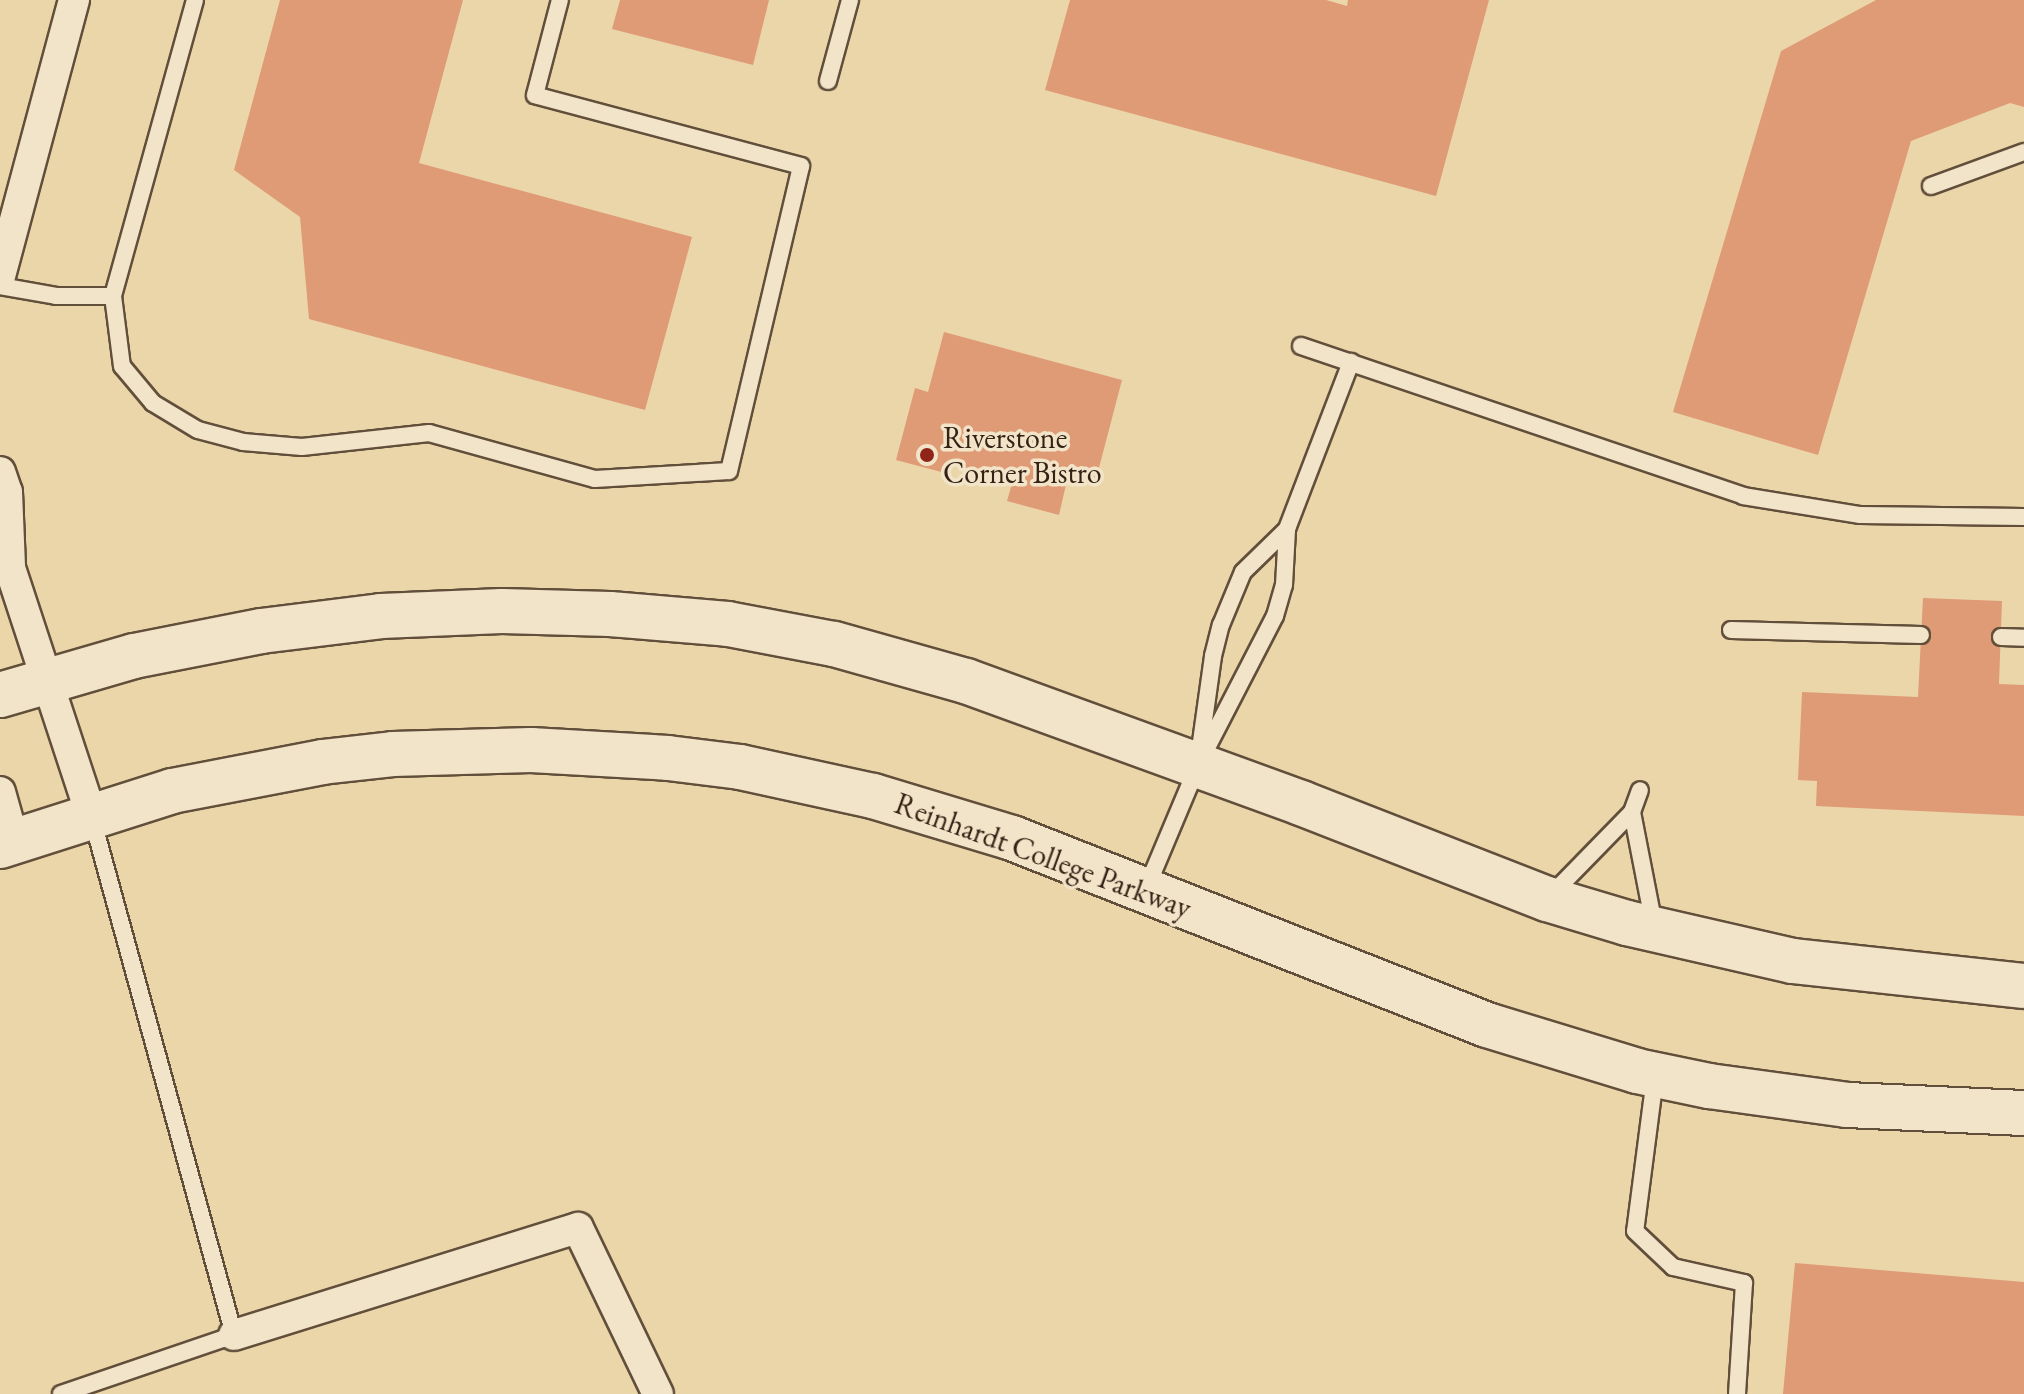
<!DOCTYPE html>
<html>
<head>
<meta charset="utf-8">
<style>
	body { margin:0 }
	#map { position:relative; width:2024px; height:1394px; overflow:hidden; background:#ebd6aa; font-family:"EB Garamond",serif }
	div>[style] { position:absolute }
	.building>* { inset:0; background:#df9a76 }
	.roads { filter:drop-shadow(2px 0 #624f3b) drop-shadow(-2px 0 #624f3b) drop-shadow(0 2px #624f3b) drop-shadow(0 -2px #624f3b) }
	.lane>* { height:16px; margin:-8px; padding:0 8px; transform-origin:8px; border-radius:8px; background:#f2e4c8 }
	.street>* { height:30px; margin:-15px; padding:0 15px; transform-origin:15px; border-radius:15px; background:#f2e4c8 }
	.secondary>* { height:44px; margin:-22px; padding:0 22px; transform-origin:22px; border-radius:22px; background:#f2e4c8 }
	.dots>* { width:22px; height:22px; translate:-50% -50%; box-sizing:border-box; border:4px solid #f2e4c8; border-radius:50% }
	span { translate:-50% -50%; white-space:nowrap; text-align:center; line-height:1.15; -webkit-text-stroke:7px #f2e4c8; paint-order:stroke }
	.poi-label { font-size:30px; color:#352216 }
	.left { translate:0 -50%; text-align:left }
	.street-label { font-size:30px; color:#352216 }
</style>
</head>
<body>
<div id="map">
	<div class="building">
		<div style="clip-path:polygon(280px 0,463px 0,419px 163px,692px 237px,645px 410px,309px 319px,300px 217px,234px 170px)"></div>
		<div style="clip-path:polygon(620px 0,769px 0,753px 65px,612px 29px)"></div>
		<div style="clip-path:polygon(1070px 0,1326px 0,1347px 6px,1348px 0,1489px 0,1436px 196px,1045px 90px)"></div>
		<div style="clip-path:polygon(1876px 0,2024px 0,2024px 107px,2010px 103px,1911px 141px,1818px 455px,1673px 412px,1781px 51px)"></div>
		<div style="clip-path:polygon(944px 332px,1122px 380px,1095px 483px,1068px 476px,1059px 515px,1007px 501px,1013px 480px,952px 464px,949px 474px,896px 460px,915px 388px,928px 392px)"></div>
		<div style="clip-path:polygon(1923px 598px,2002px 601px,1999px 684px,2024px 685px,2024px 816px,1816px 806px,1817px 781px,1798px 780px,1802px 692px,1918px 697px)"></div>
		<div style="clip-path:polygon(1795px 1263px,2024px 1282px,2024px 1394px,1783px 1394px)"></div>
	</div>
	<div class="roads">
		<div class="lane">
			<div style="left:195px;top:0;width:307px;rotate:105.5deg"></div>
			<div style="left:113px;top:296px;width:71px;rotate:82.7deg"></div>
			<div style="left:122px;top:366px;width:48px;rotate:50deg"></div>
			<div style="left:153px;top:403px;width:52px;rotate:31deg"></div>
			<div style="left:198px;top:430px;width:47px;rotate:14.9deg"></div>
			<div style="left:243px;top:442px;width:59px;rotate:4.8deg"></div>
			<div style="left:302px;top:447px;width:128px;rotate:-6.3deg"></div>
			<div style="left:429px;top:433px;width:172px;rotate:15.5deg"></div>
			<div style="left:595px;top:479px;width:134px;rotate:-3.4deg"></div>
			<div style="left:729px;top:471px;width:313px;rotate:-76.7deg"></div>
			<div style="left:801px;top:166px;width:275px;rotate:-165.1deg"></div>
			<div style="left:535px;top:95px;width:98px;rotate:-75.3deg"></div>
			<div style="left:828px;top:81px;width:84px;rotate:-74.8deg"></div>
			<div style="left:1931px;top:186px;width:99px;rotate:-20.1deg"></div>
			<div style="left:0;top:286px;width:57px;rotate:10.1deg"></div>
			<div style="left:56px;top:296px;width:57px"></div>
			<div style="left:1301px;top:346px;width:467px;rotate:18.7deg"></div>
			<div style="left:1743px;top:496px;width:119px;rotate:9.2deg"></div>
			<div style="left:1860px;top:515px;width:164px;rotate:0.7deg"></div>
			<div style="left:1731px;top:630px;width:190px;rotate:1.5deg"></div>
			<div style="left:2001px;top:637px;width:23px;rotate:2deg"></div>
			<div style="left:1199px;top:756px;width:101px;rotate:-82deg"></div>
			<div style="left:1213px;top:656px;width:32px;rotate:-76deg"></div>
			<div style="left:1221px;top:625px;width:57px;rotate:-67.5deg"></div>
			<div style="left:1243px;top:572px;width:62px;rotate:-44.3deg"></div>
			<div style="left:1632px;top:812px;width:115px;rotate:79deg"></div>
			<div style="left:1146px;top:889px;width:134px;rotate:-67.2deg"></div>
			<div style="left:1198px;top:765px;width:168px;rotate:-62.7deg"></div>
			<div style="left:1275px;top:616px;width:32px;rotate:-74deg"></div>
			<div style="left:1284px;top:585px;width:56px;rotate:-86.9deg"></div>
			<div style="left:1287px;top:529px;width:179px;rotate:-69deg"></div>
			<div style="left:1551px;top:895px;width:116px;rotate:-45.7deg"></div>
			<div style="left:1632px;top:812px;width:23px;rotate:-70deg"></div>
			<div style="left:1655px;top:1078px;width:154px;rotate:97.4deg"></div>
			<div style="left:1635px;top:1231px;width:52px;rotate:43.5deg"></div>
			<div style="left:1673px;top:1267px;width:73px;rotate:12.7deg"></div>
			<div style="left:1744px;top:1283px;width:111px;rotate:93.6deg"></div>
			<div style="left:61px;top:1394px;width:183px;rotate:-18.8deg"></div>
			<div style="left:234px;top:1335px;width:536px;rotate:-105.36deg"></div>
		</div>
		<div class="street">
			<div style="left:0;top:276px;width:286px;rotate:-75deg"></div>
			<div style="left:0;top:472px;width:21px;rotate:71deg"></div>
			<div style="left:7px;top:492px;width:76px;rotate:87.7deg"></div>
			<div style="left:10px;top:568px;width:262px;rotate:71.8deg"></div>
			<div style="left:0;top:792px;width:52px;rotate:74.4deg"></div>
			<div style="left:234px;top:1335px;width:360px;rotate:-17.3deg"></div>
			<div style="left:578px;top:1228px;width:184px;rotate:64.3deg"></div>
		</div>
		<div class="secondary">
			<div style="left:0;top:695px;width:140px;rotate:-16.2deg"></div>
			<div style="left:134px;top:656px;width:129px;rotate:-11.1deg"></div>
			<div style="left:261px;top:631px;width:121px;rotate:-7.1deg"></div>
			<div style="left:381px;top:616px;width:121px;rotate:-2.4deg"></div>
			<div style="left:502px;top:611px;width:108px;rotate:1.6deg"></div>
			<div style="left:610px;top:614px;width:118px;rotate:4.8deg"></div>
			<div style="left:728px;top:624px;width:108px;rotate:10.7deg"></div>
			<div style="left:834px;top:644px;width:137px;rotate:15.7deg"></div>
			<div style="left:966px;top:681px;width:357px;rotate:20deg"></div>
			<div style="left:1301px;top:803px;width:264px;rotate:21.3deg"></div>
			<div style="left:1547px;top:899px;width:84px;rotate:16.7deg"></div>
			<div style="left:1627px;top:923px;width:170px;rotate:12.9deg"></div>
			<div style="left:1793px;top:961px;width:232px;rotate:6.2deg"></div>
			<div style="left:0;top:846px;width:181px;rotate:-17.7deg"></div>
			<div style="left:172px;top:791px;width:153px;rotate:-10.9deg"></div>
			<div style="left:322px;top:762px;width:71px;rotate:-6.4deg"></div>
			<div style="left:393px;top:754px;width:138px;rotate:-1.7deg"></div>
			<div style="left:531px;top:750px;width:137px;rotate:3.3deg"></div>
			<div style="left:668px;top:758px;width:73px;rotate:7.1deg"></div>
			<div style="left:740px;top:767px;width:136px;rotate:12.3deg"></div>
			<div style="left:873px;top:796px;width:145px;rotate:16.8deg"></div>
			<div style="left:1012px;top:838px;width:510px;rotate:21.49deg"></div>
			<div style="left:1487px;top:1025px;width:157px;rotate:17deg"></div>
			<div style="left:1637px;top:1071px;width:74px;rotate:11.8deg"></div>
			<div style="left:1709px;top:1086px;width:139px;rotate:7.8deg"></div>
			<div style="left:1847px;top:1105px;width:177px;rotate:2.6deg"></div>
		</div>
	</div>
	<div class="dots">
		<div style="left:927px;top:455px;background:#8f2418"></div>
	</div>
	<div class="poi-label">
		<span class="left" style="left:943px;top:455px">Riverstone<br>Corner Bistro</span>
	</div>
	<div class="street-label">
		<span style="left:1043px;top:856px;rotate:20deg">Reinhardt College Parkway</span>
	</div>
</div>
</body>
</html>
